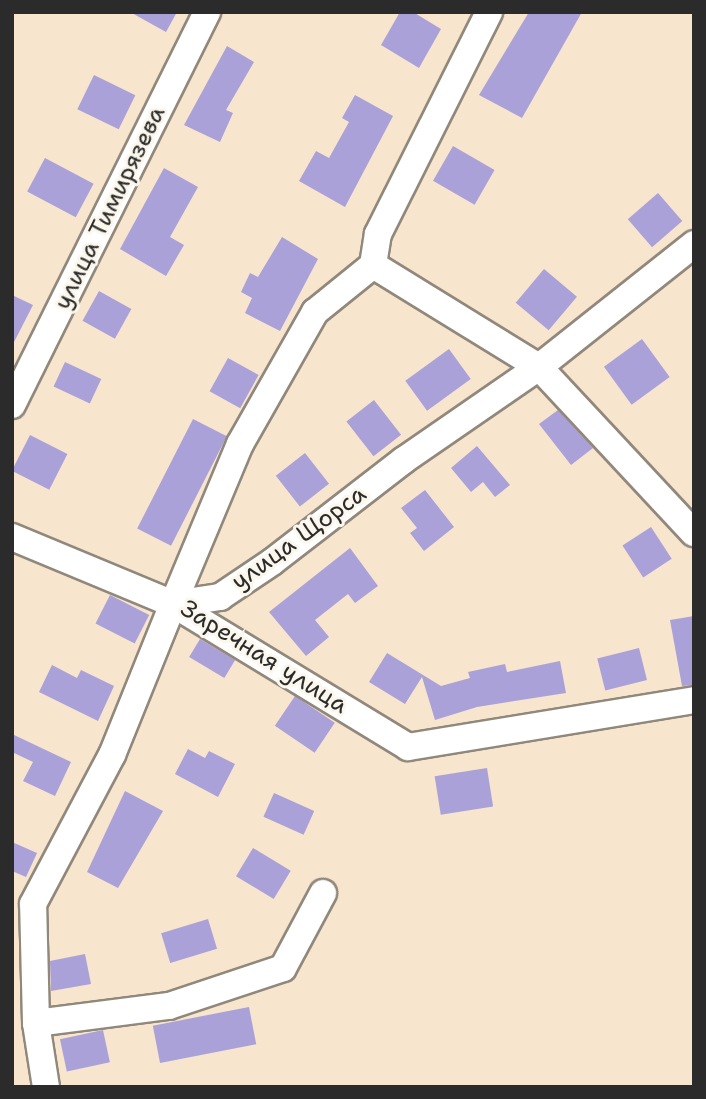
<!DOCTYPE html>
<html>
<head>
<meta charset="utf-8">
<style>
	body { margin:0 }
	#map { position:relative; width:706px; height:1099px; overflow:hidden; background:#f7e5ce; font-family:"Shantell Sans",sans-serif }
	div>[style] { position:absolute }
	.building>* { inset:0; background:#aaa1d8; transform-origin:0 0 }
	.roads { filter:drop-shadow(2px 0 #91887c) drop-shadow(-2px 0 #91887c) drop-shadow(0 2px #91887c) drop-shadow(0 -2px #91887c) }
	.minor>* { height:26px; margin:-13px; padding:0 13px; transform-origin:13px; border-radius:13px; background:#fff }
	span { translate:-50% -50%; white-space:nowrap; text-align:center; line-height:1.15; -webkit-text-stroke:6px #fbf7ec; paint-order:stroke }
	.street-label { font-size:24px; color:#2b2b2b }
	.frame { position:absolute; inset:0; border:14px solid #2b2b2b; pointer-events:none }
</style>
</head>
<body>
<div id="map">
	<div class="building">
		<div style="clip-path:polygon(130px 12px,177px 12px,166px 32px)"></div>
		<div style="clip-path:polygon(400px 12px,413px 12px,441px 29px,419px 68px,381px 45px)"></div>
		<div style="clip-path:polygon(529px 12px,582px 12px,522px 118px,479px 95px)"></div>
		<div style="clip-path:polygon(227px 46px,254px 62px,226px 110px,233px 113px,220px 142px,184px 125px)"></div>
		<div style="left:94px;top:75px;width:46px;height:38px;rotate:26deg"></div>
		<div style="clip-path:polygon(355px 95px,393px 116px,345px 207px,299px 181px,316px 151px,329px 158px,349px 122px,342px 118px)"></div>
		<div style="left:453px;top:146px;width:48px;height:40px;rotate:30deg"></div>
		<div style="left:45px;top:158px;width:55px;height:38px;rotate:28deg"></div>
		<div style="clip-path:polygon(164px 168px,198px 187px,170px 237px,184px 245px,166px 276px,120px 249px)"></div>
		<div style="left:658px;top:193px;width:37px;height:40px;rotate:49deg"></div>
		<div style="clip-path:polygon(282px 237px,318px 259px,280px 331px,245px 313px,252px 298px,241px 292px,250px 273px,258px 277px)"></div>
		<div style="left:544px;top:269px;width:43px;height:44px;rotate:40deg"></div>
		<div style="left:99px;top:291px;width:37px;height:34px;rotate:29deg"></div>
		<div style="clip-path:polygon(12px 295px,33px 305px,12px 346px)"></div>
		<div style="left:642px;top:339px;width:47px;height:47px;rotate:54deg"></div>
		<div style="left:449px;top:349px;width:37px;height:54px;rotate:54deg"></div>
		<div style="left:228px;top:358px;width:35px;height:38px;rotate:29deg"></div>
		<div style="left:65px;top:362px;width:40px;height:27px;rotate:25deg"></div>
		<div style="left:374px;top:400px;width:44px;height:35px;rotate:52deg"></div>
		<div style="clip-path:polygon(558px 410px,593px 448px,571px 465px,539px 424px)"></div>
		<div style="left:193px;top:419px;width:38px;height:123px;rotate:27deg"></div>
		<div style="left:30px;top:435px;width:42px;height:40px;rotate:27deg"></div>
		<div style="clip-path:polygon(477px 446px,510px 485px,495px 497px,483px 482px,471px 492px,451px 468px)"></div>
		<div style="left:305px;top:453px;width:39px;height:37px;rotate:52deg"></div>
		<div style="clip-path:polygon(425px 490px,454px 527px,424px 551px,410px 533px,417px 528px,401px 508px)"></div>
		<div style="left:651px;top:527px;width:38px;height:34px;rotate:57deg"></div>
		<div style="clip-path:polygon(350px 548px,378px 586px,355px 603px,348px 594px,315px 620px,329px 637px,306px 656px,269px 612px)"></div>
		<div style="left:110px;top:595px;width:44px;height:32px;rotate:27deg"></div>
		<div style="clip-path:polygon(694px 616px,694px 685px,682px 686px,670px 620px)"></div>
		<div style="left:200px;top:639px;width:41px;height:21px;rotate:31deg"></div>
		<div style="left:639px;top:648px;width:33px;height:43px;rotate:76deg"></div>
		<div style="clip-path:polygon(387px 653px,441px 686px,470px 678px,468px 672px,505px 664px,507px 672px,560px 661px,566px 693px,477px 707px,435px 720px,422px 677px,405px 704px,369px 682px)"></div>
		<div style="clip-path:polygon(52px 665px,77px 678px,81px 670px,114px 686px,98px 721px,39px 692px)"></div>
		<div style="left:295px;top:696px;width:48px;height:36px;rotate:34deg"></div>
		<div style="clip-path:polygon(12px 734px,71px 762px,55px 796px,23px 781px,33px 762px,12px 752px)"></div>
		<div style="clip-path:polygon(188px 749px,205px 758px,209px 751px,235px 764px,218px 797px,175px 774px)"></div>
		<div style="left:487px;top:768px;width:39px;height:53px;rotate:81deg"></div>
		<div style="clip-path:polygon(125px 791px,163px 811px,118px 888px,87px 872px)"></div>
		<div style="left:274px;top:793px;width:44px;height:26px;rotate:24deg"></div>
		<div style="clip-path:polygon(12px 842px,37px 853px,26px 877px,12px 871px)"></div>
		<div style="left:253px;top:848px;width:44px;height:33px;rotate:31deg"></div>
		<div style="left:208px;top:919px;width:31px;height:49px;rotate:73deg"></div>
		<div style="clip-path:polygon(85px 954px,91px 984px,51px 991px,50px 961px)"></div>
		<div style="left:249px;top:1007px;width:38px;height:98px;rotate:79deg"></div>
		<div style="left:103px;top:1030px;width:33px;height:44px;rotate:78deg"></div>
	</div>
	<div class="roads">
		<div class="minor">
			<div style="left:373px;top:265px;width:195px;rotate:31.6deg"></div>
			<div style="left:539px;top:367px;width:227px;rotate:47deg"></div>
			<div style="left:12px;top:405px;width:439px;rotate:-63.6deg"></div>
			<div style="left:12px;top:537px;width:174px;rotate:22.6deg"></div>
			<div style="left:173px;top:604px;width:275px;rotate:31.3deg"></div>
			<div style="left:408px;top:747px;width:290px;rotate:-9.3deg"></div>
			<div style="left:173px;top:604px;width:173px;rotate:-67.3deg"></div>
			<div style="left:240px;top:444px;width:152px;rotate:-60.4deg"></div>
			<div style="left:315px;top:312px;width:75px;rotate:-39deg"></div>
			<div style="left:373px;top:265px;width:31px;rotate:-81deg"></div>
			<div style="left:378px;top:234px;width:248px;rotate:-63.4deg"></div>
			<div style="left:36px;top:1023px;width:134px;rotate:-7.3deg"></div>
			<div style="left:169px;top:1006px;width:120px;rotate:-18.4deg"></div>
			<div style="left:283px;top:968px;width:85px;rotate:-61.9deg"></div>
			<div style="left:46px;top:1087px;width:65px;rotate:-98.9deg"></div>
			<div style="left:36px;top:1023px;width:119px;rotate:-91.4deg"></div>
			<div style="left:33px;top:904px;width:169px;rotate:-62.1deg"></div>
			<div style="left:112px;top:755px;width:163px;rotate:-68deg"></div>
			<div style="left:173px;top:604px;width:48px;rotate:-8.5deg"></div>
			<div style="left:220px;top:597px;width:63px;rotate:-33.9deg"></div>
			<div style="left:272px;top:562px;width:167px;rotate:-37.7deg"></div>
			<div style="left:404px;top:460px;width:164px;rotate:-34.6deg"></div>
			<div style="left:539px;top:367px;width:198px;rotate:-38.4deg"></div>
		</div>
	</div>
	<div class="street-label">
		<span style="left:110px;top:208px;rotate:-64deg">улица Тимирязева</span>
		<span style="left:299px;top:538px;rotate:-36deg">улица Щорса</span>
		<span style="left:264px;top:657px;rotate:32deg">Заречная улица</span>
	</div>
	<div class="frame"></div>
</div>
</body>
</html>
